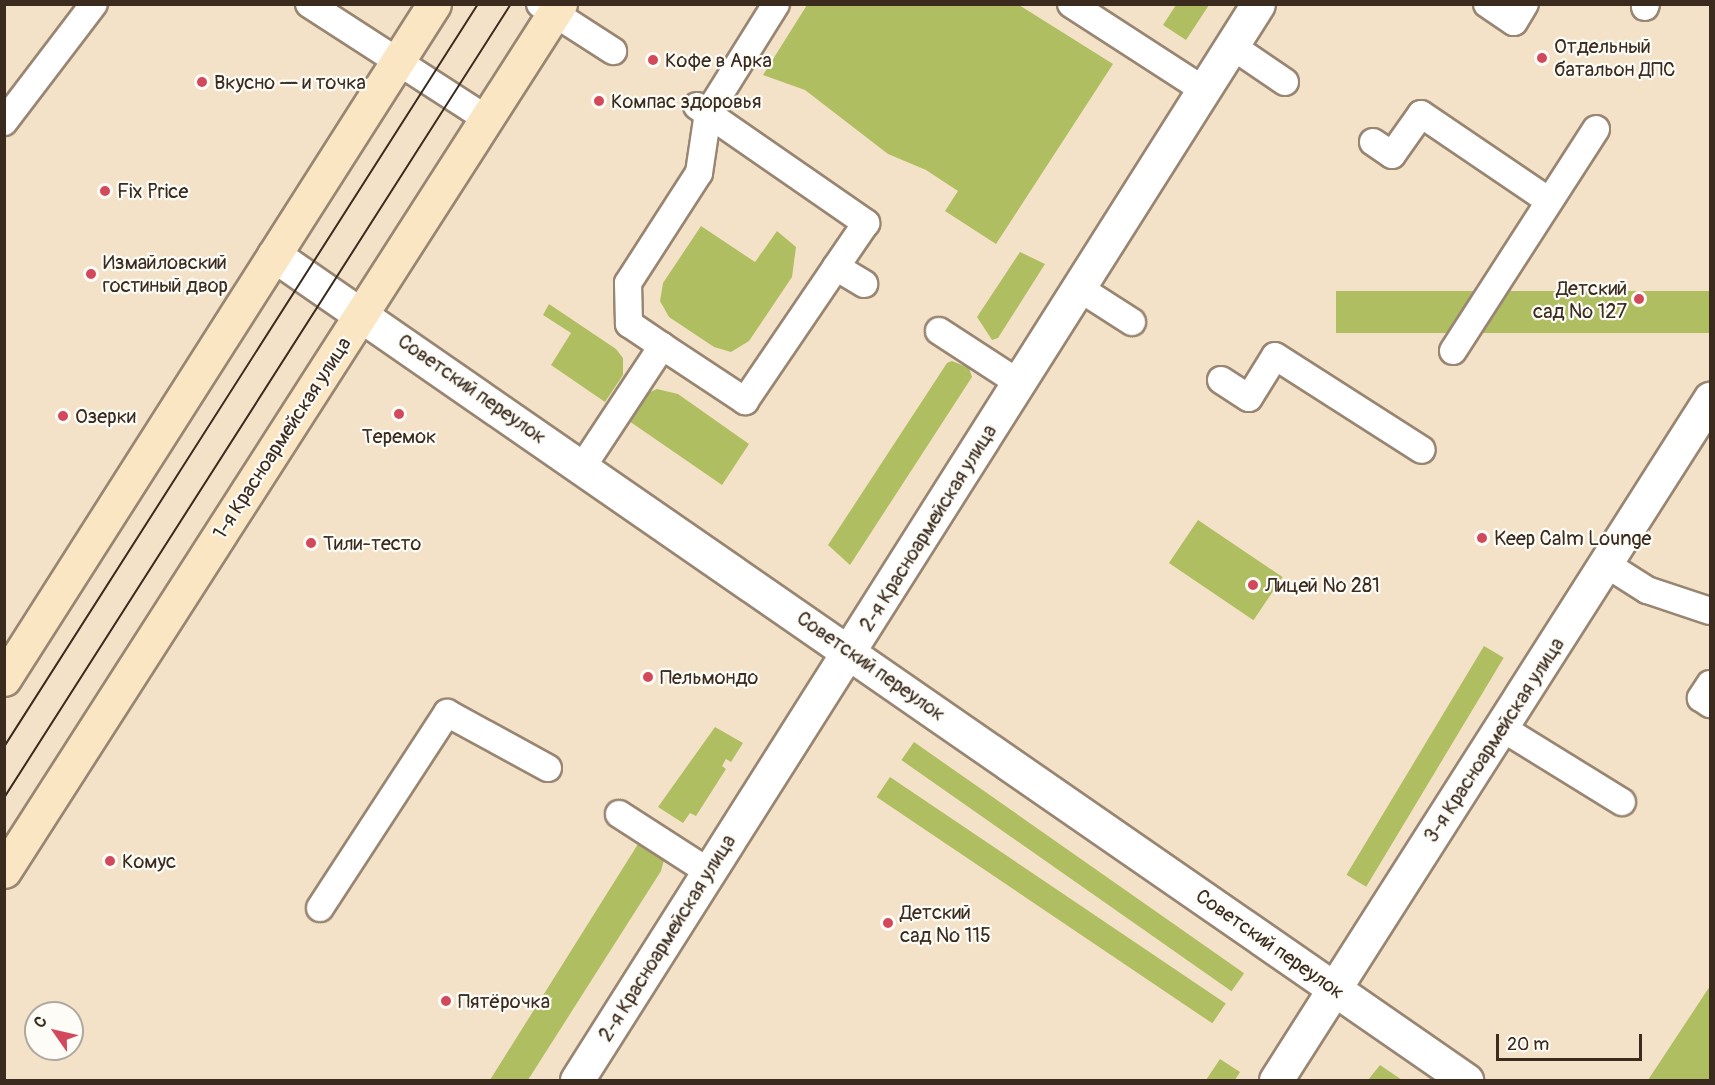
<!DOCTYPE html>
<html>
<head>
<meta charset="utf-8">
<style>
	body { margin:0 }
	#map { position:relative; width:1715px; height:1085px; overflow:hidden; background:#f4e2c8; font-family:Pangolin,sans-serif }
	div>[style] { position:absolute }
	.green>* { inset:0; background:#afbe60; transform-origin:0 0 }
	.roads { filter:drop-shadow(2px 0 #988673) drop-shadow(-2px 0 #988673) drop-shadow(0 2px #988673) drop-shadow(0 -2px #988673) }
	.lane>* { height:26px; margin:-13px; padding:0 13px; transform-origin:13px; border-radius:13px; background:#fff }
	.street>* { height:33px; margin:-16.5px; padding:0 16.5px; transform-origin:16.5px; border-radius:16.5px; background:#fff }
	.secondary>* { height:33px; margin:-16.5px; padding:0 16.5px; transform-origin:16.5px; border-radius:16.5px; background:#fbe6c4 }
	.tram>* { height:1.5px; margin:-0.75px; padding:0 0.75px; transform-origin:0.75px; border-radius:0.75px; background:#3b2a1e }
	.dots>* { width:16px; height:16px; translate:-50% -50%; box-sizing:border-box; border:3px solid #fdfcf7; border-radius:50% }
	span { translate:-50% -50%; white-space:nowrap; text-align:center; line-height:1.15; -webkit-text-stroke:4.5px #fdfcf7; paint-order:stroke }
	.poi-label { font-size:20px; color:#3b2a1e }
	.left { translate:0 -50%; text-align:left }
	.right { translate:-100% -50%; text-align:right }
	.street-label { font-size:20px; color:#3b2a1e }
	.frame { position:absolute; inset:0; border:6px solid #3b2a1e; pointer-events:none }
	.north { position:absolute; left:24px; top:1001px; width:60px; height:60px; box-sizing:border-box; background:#fdfcf7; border:2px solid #afa8a0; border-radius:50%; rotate:304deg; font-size:16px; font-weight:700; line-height:24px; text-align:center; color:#3b2a1e }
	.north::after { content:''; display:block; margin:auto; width:21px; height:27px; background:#d1495b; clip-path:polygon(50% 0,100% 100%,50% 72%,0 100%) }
	.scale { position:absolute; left:1496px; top:1034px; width:146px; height:27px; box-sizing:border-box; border:3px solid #3b2a1e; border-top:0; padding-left:8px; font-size:18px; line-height:21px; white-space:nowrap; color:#3b2a1e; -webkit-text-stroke:4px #fdfcf7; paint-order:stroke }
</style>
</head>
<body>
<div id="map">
	<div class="green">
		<div style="clip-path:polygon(807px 5px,1019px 5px,1113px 64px,996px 244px,945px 211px,958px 191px,926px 170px,888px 154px,805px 90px,763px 75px)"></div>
		<div style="clip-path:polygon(1176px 5px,1209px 5px,1186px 40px,1163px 25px)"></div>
		<div style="clip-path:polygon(701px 226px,755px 262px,777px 231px,796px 247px,792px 277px,749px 341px,731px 352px,714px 347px,669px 317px,660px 301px,663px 283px)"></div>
		<div style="clip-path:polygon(1020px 252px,1045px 264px,998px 338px,992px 340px,977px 317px)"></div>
		<div style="left:1710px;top:291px;width:42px;height:374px;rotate:90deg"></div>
		<div style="clip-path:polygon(549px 304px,616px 349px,623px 358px,623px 375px,605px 402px,551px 365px,571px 333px,543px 315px)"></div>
		<div style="clip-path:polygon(952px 361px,969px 368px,972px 377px,850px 565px,828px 545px,947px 363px)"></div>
		<div style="clip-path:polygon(657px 389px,678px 394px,749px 444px,722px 485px,629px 421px,648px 393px)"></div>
		<div style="left:1198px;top:520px;width:102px;height:52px;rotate:34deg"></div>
		<div style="left:1484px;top:646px;width:23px;height:267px;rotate:31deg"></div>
		<div style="clip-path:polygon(715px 727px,743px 743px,731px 762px,726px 759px,722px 766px,726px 769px,696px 816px,690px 813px,683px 823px,658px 807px)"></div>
		<div style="left:914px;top:742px;width:403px;height:22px;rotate:35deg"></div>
		<div style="left:890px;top:777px;width:405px;height:24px;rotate:34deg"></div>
		<div style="clip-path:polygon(638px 844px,664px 860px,661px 871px,528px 1080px,490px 1080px)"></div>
		<div style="clip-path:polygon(1710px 986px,1710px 1080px,1648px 1080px)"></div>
		<div style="clip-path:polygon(1220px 1059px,1240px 1072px,1235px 1080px,1206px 1080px)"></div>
		<div style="clip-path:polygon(1380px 1065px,1402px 1080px,1368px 1080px)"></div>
	</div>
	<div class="roads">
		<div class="lane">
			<div style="left:309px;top:4px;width:212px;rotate:32.9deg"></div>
			<div style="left:540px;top:4px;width:87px;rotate:32.8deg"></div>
			<div style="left:1071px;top:4px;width:158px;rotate:32.9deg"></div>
			<div style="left:1487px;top:4px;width:32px;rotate:34deg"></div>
			<div style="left:1514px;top:22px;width:21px;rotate:-59deg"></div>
			<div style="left:1645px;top:7px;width:3px;rotate:-72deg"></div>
			<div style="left:1232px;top:46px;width:64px;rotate:34.2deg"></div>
			<div style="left:697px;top:106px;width:206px;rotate:34.7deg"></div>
			<div style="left:866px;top:223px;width:53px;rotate:124.3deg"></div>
			<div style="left:836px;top:267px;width:33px;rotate:31deg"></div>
			<div style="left:4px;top:122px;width:148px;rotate:-52.7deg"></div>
			<div style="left:1373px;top:142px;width:23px;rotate:34deg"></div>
			<div style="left:1392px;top:155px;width:50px;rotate:-54.7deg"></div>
			<div style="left:1421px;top:114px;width:155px;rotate:34.2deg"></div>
			<div style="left:1079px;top:288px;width:63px;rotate:32.7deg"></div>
			<div style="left:939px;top:331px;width:95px;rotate:33deg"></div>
			<div style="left:662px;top:346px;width:40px;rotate:-146deg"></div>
			<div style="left:629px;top:324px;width:41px;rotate:-91.4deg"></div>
			<div style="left:628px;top:283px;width:131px;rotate:-57.2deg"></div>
			<div style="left:699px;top:173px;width:61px;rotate:-81.5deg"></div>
			<div style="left:708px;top:113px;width:128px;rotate:-58deg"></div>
			<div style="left:1453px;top:351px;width:264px;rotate:-57.2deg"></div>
			<div style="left:1221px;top:380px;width:33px;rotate:33deg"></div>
			<div style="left:1249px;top:398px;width:49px;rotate:-58.2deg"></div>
			<div style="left:1275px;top:356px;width:174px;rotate:32.6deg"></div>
			<div style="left:583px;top:466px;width:144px;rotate:-56.6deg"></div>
			<div style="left:662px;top:346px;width:100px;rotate:33.5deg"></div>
			<div style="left:745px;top:401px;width:162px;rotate:-55.8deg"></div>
			<div style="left:1606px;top:564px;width:49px;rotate:32.4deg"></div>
			<div style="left:1647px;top:590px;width:66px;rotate:18.4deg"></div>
			<div style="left:1710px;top:684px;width:17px;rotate:123deg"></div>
			<div style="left:1701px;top:698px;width:11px;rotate:34deg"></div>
			<div style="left:1502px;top:728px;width:141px;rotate:31.7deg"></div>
			<div style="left:619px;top:814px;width:107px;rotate:32.8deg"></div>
			<div style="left:320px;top:908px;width:233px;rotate:-56.9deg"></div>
			<div style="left:447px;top:713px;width:115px;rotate:28.6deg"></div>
		</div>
		<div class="street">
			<div style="left:274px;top:255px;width:1450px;rotate:34.69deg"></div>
			<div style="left:577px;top:1080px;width:1273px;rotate:-57.67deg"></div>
			<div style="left:1276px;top:1080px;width:808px;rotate:-57.49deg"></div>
		</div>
		<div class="secondary">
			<div style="left:4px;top:679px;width:800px;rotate:-57.5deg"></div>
			<div style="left:4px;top:871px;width:1030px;rotate:-57.33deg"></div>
		</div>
	</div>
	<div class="tram">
		<div style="left:4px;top:747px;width:881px;rotate:-57.46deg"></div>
		<div style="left:4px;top:798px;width:942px;rotate:-57.44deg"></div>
	</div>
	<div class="dots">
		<div style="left:1542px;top:58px;background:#d1495b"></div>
		<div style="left:653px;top:60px;background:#d1495b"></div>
		<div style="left:202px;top:82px;background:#d1495b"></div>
		<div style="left:599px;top:101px;background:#d1495b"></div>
		<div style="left:105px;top:191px;background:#d1495b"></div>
		<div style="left:91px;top:274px;background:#d1495b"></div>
		<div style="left:1639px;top:299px;background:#d1495b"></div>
		<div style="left:399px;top:414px;background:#d1495b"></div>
		<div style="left:63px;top:416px;background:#d1495b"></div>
		<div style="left:1482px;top:538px;background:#d1495b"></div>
		<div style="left:311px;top:543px;background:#d1495b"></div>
		<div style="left:1253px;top:585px;background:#d1495b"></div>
		<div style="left:648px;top:677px;background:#d1495b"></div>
		<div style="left:110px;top:861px;background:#d1495b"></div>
		<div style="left:888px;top:923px;background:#d1495b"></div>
		<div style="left:446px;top:1001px;background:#d1495b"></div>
	</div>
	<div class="poi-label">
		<span class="left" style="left:1554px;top:58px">Отдельный<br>батальон ДПС</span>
		<span class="left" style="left:665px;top:60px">Кофе в Арка</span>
		<span class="left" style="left:214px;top:82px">Вкусно — и точка</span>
		<span class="left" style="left:611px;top:101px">Компас здоровья</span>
		<span class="left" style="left:117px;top:191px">Fix Price</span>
		<span class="left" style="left:103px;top:274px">Измайловский<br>гостиный двор</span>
		<span class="right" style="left:1627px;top:300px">Детский<br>сад № 127</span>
		<span class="left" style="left:75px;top:416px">Озерки</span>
		<span style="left:399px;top:436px">Теремок</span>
		<span class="left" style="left:1494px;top:538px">Keep Calm Lounge</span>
		<span class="left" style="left:323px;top:543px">Тили-тесто</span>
		<span class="left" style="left:1265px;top:585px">Лицей № 281</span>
		<span class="left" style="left:660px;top:677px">Пельмондо</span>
		<span class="left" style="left:122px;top:861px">Комус</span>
		<span class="left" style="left:900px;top:924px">Детский<br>сад № 115</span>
		<span class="left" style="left:458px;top:1001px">Пятёрочка</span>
	</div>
	<div class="street-label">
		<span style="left:472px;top:389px;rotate:35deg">Советский переулок</span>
		<span style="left:282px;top:438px;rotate:-57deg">1-я Красноармейская улица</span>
		<span style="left:928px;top:528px;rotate:-58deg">2-я Красноармейская улица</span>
		<span style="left:871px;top:666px;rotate:35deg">Советский переулок</span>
		<span style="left:1494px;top:740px;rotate:-57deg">3-я Красноармейская улица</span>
		<span style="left:667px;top:938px;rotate:-58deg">2-я Красноармейская улица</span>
		<span style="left:1270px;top:944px;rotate:35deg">Советский переулок</span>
	</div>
	<div class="frame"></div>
	<div class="north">С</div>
	<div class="scale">20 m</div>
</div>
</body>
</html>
